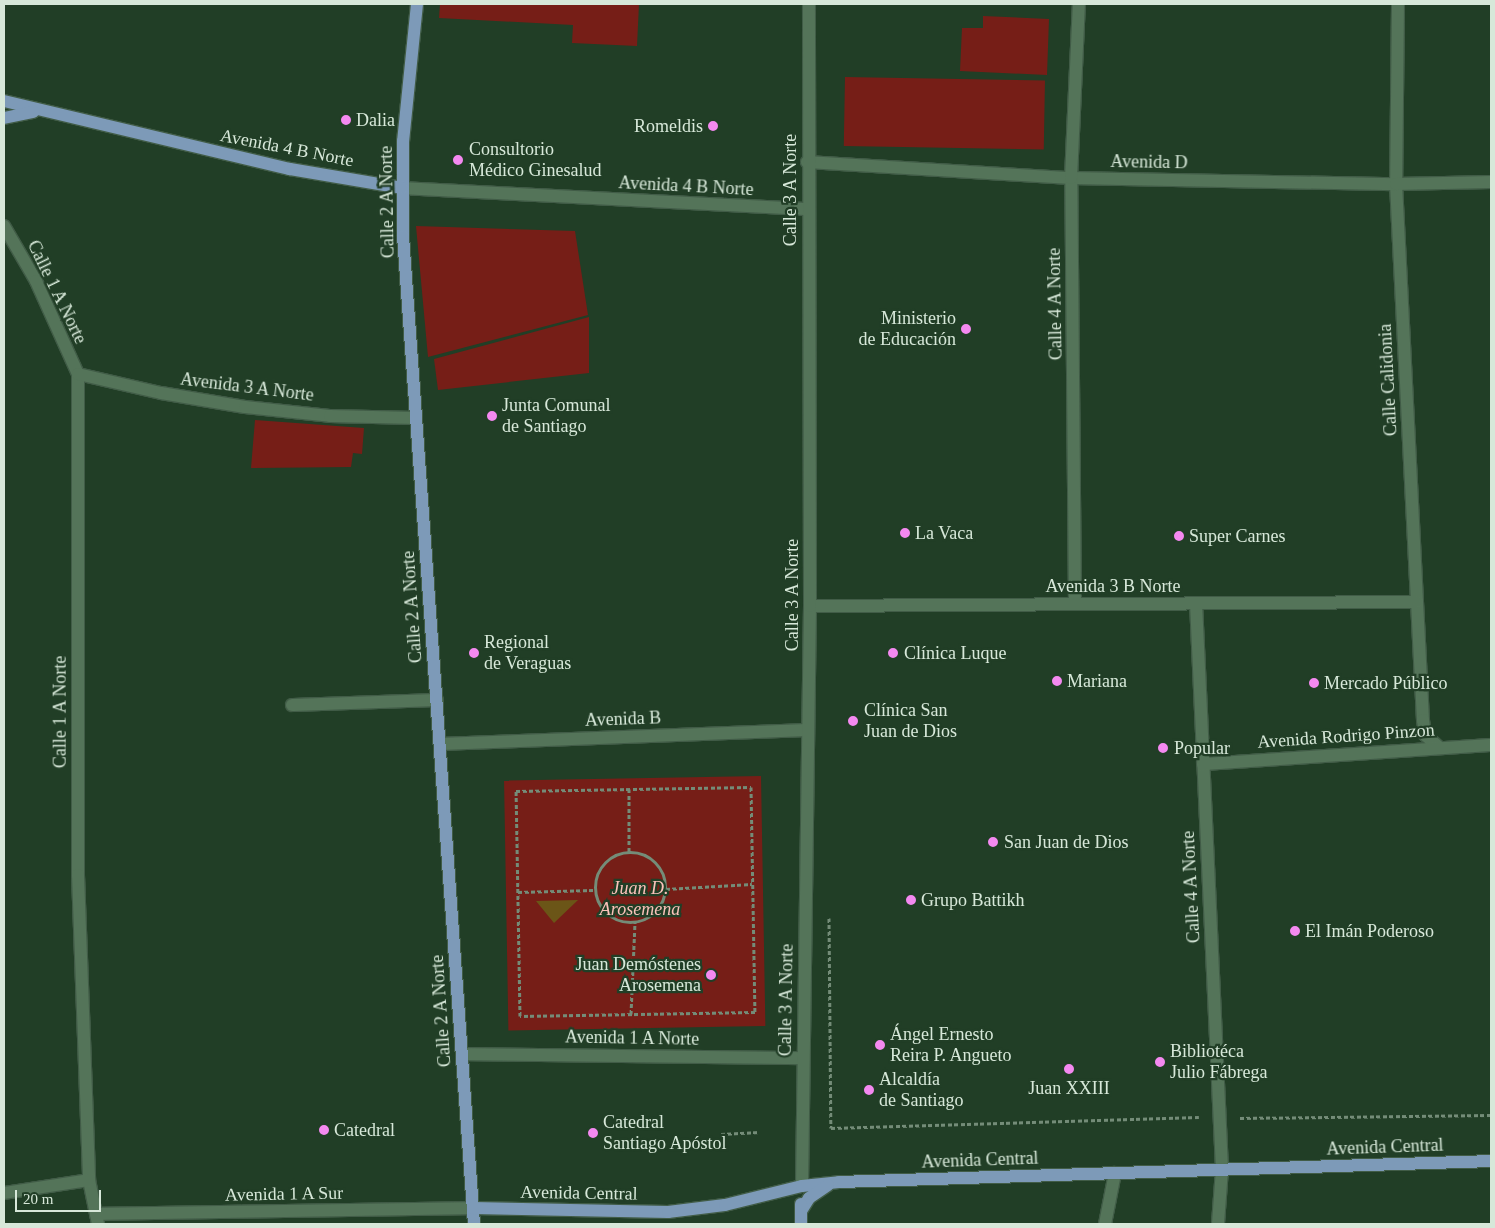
<!DOCTYPE html>
<html>
<head>
<meta charset="utf-8">
<style>
	body { margin:0 }
	#map { position:relative; width:1495px; height:1228px; overflow:hidden; background:#213e26; font-family:Georgia,serif }
	div>[style] { position:absolute }
	.green>* { inset:0; background:#761e17; transform-origin:0 0 }
	.water>* { inset:0; background:#6b5517 }
	.path>* { height:3px; margin-top:-1.5px; transform-origin:0; background:repeating-linear-gradient(90deg,#748c78 0 4px,transparent 0 6.5px) }
	.path>.ring { margin:-1.5px; padding:0; box-sizing:content-box; background:none; border:3px solid #748c78; border-radius:50% }
	.roads { filter:drop-shadow(1px 0 #415c47) drop-shadow(-1px 0 #415c47) drop-shadow(0 1px #415c47) drop-shadow(0 -1px #415c47) }
	.minor>* { height:12px; margin:-6px; padding:0 6px; transform-origin:6px; border-radius:6px; background:#547459 }
	.major>* { height:12px; margin:-6px; padding:0 6px; transform-origin:6px; border-radius:6px; background:#7d9ab8 }
	.dots>* { width:14px; height:14px; translate:-50% -50%; box-sizing:border-box; border:2px solid #213e26; border-radius:50% }
	span { translate:-50% -50%; white-space:nowrap; text-align:center; line-height:1.15; -webkit-text-stroke:4.5px #213e26; paint-order:stroke }
	.poi-label { font-size:18px; color:#d7e8d9 }
	.left { translate:0 -50%; text-align:left }
	.right { translate:-100% -50%; text-align:right }
	.street-label { font-size:18px; color:#d7e8d9 }
	.park-label { font-size:18px; color:#fbc2ba; font-style:italic }
	.frame { position:absolute; inset:0; border:5px solid #d7e8d9; pointer-events:none }
	.scale { position:absolute; left:15px; top:1190px; width:86px; height:22px; box-sizing:border-box; border:2px solid #d7e8d9; border-top:0; padding-left:6px; font-size:15px; line-height:18px; white-space:nowrap; color:#d7e8d9; -webkit-text-stroke:4px #213e26; paint-order:stroke }
</style>
</head>
<body>
<div id="map">
	<div class="green">
		<div style="clip-path:polygon(440px 4px,639px 4px,637px 46px,572px 43px,573px 25px,439px 18px)"></div>
		<div style="clip-path:polygon(983px 16px,1049px 19px,1047px 75px,960px 71px,962px 28px,983px 28px)"></div>
		<div style="left:845px;top:77px;width:200px;height:69px;rotate:1deg"></div>
		<div style="clip-path:polygon(416px 226px,575px 231px,588px 315px,428px 357px)"></div>
		<div style="clip-path:polygon(589px 317px,589px 373px,438px 390px,434px 359px)"></div>
		<div style="clip-path:polygon(255px 420px,364px 428px,362px 454px,353px 453px,351px 467px,251px 468px)"></div>
		<div style="left:761px;top:776px;width:250px;height:257px;rotate:89deg"></div>
	</div>
	<div class="water">
		<div style="clip-path:polygon(578px 900px,554px 923px,536px 901px)"></div>
	</div>
	<div class="path">
		<div style="left:751px;top:787px;width:225px;rotate:89deg"></div>
		<div style="left:755px;top:1012px;width:235px;rotate:179deg"></div>
		<div style="left:520px;top:1016px;width:225px;rotate:-91deg"></div>
		<div style="left:516px;top:791px;width:235px;rotate:-1deg"></div>
		<div style="left:629px;top:789px;width:63px;rotate:90deg"></div>
		<div class="ring" style="left:595px;top:852px;width:67px;height:67px"></div>
		<div style="left:666px;top:889px;width:86px;rotate:-3.3deg"></div>
		<div style="left:518px;top:892px;width:76px;rotate:-1.5deg"></div>
		<div style="left:829px;top:918px;width:210px;rotate:89.5deg"></div>
		<div style="left:831px;top:1128px;width:368px;rotate:-1.7deg"></div>
		<div style="left:631px;top:1014px;width:92px;rotate:-87.5deg"></div>
		<div style="left:1240px;top:1118px;width:251px;rotate:-0.7deg"></div>
		<div style="left:721px;top:1134px;width:39px;rotate:-3deg"></div>
	</div>
	<div class="roads">
		<div class="minor">
			<div style="left:1398px;top:4px;width:180px;rotate:90.6deg"></div>
			<div style="left:1396px;top:184px;width:537px;rotate:87.12deg"></div>
			<div style="left:1423px;top:720px;width:15px;rotate:82deg"></div>
			<div style="left:1425px;top:735px;width:18px;rotate:41deg"></div>
			<div style="left:807px;top:162px;width:264px;rotate:3.5deg"></div>
			<div style="left:1071px;top:178px;width:325px;rotate:1.1deg"></div>
			<div style="left:1396px;top:184px;width:95px;rotate:-1.2deg"></div>
			<div style="left:402px;top:188px;width:407px;rotate:3deg"></div>
			<div style="left:4px;top:226px;width:64px;rotate:59.8deg"></div>
			<div style="left:36px;top:281px;width:102px;rotate:65.7deg"></div>
			<div style="left:78px;top:374px;width:501px;rotate:90deg"></div>
			<div style="left:78px;top:875px;width:305px;rotate:87.9deg"></div>
			<div style="left:89px;top:1180px;width:45px;rotate:78.4deg"></div>
			<div style="left:78px;top:374px;width:85px;rotate:12.9deg"></div>
			<div style="left:161px;top:393px;width:85px;rotate:9.5deg"></div>
			<div style="left:245px;top:407px;width:85px;rotate:6deg"></div>
			<div style="left:330px;top:416px;width:85px;rotate:1.3deg"></div>
			<div style="left:1196px;top:603px;width:567px;rotate:87.37deg"></div>
			<div style="left:1222px;top:1169px;width:55px;rotate:94.2deg"></div>
			<div style="left:1075px;top:604px;width:426px;rotate:-90.5deg"></div>
			<div style="left:1071px;top:178px;width:174px;rotate:-87.4deg"></div>
			<div style="left:810px;top:606px;width:607px;rotate:-0.38deg"></div>
			<div style="left:292px;top:705px;width:145px;rotate:-2deg"></div>
			<div style="left:440px;top:744px;width:368px;rotate:-2.2deg"></div>
			<div style="left:1203px;top:764px;width:289px;rotate:-3.8deg"></div>
			<div style="left:462px;top:1054px;width:340px;rotate:0.7deg"></div>
			<div style="left:802px;top:1186px;width:580px;rotate:-89.21deg"></div>
			<div style="left:810px;top:606px;width:602px;rotate:-90.1deg"></div>
			<div style="left:4px;top:1193px;width:86px;rotate:-8.7deg"></div>
			<div style="left:96px;top:1214px;width:377px;rotate:-0.9deg"></div>
			<div style="left:1105px;top:1224px;width:52px;rotate:-78.9deg"></div>
		</div>
		<div class="major">
			<div style="left:417px;top:4px;width:138px;rotate:95.8deg"></div>
			<div style="left:403px;top:141px;width:95px;rotate:90deg"></div>
			<div style="left:403px;top:236px;width:991px;rotate:85.89deg"></div>
			<div style="left:4px;top:101px;width:294px;rotate:13.4deg"></div>
			<div style="left:290px;top:169px;width:114px;rotate:9.6deg"></div>
			<div style="left:4px;top:118px;width:30px;rotate:-12deg"></div>
			<div style="left:473px;top:1208px;width:195px;rotate:1.2deg"></div>
			<div style="left:668px;top:1212px;width:57px;rotate:-7deg"></div>
			<div style="left:725px;top:1205px;width:79px;rotate:-13.9deg"></div>
			<div style="left:802px;top:1186px;width:37px;rotate:-6deg"></div>
			<div style="left:839px;top:1182px;width:652px;rotate:-1.84deg"></div>
			<div style="left:801px;top:1211px;width:15px;rotate:-58deg"></div>
			<div style="left:809px;top:1198px;width:23px;rotate:-34deg"></div>
			<div style="left:801px;top:1224px;width:20px;rotate:-90deg"></div>
		</div>
	</div>
	<div class="dots">
		<div style="left:346px;top:120px;background:#f489f0"></div>
		<div style="left:713px;top:126px;background:#f489f0"></div>
		<div style="left:458px;top:160px;background:#f489f0"></div>
		<div style="left:966px;top:329px;background:#f489f0"></div>
		<div style="left:492px;top:416px;background:#f489f0"></div>
		<div style="left:905px;top:533px;background:#f489f0"></div>
		<div style="left:1179px;top:536px;background:#f489f0"></div>
		<div style="left:474px;top:653px;background:#f489f0"></div>
		<div style="left:893px;top:653px;background:#f489f0"></div>
		<div style="left:1057px;top:681px;background:#f489f0"></div>
		<div style="left:1314px;top:683px;background:#f489f0"></div>
		<div style="left:853px;top:721px;background:#f489f0"></div>
		<div style="left:1163px;top:748px;background:#f489f0"></div>
		<div style="left:993px;top:842px;background:#f489f0"></div>
		<div style="left:911px;top:900px;background:#f489f0"></div>
		<div style="left:1295px;top:931px;background:#f489f0"></div>
		<div style="left:711px;top:975px;background:#f489f0"></div>
		<div style="left:880px;top:1045px;background:#f489f0"></div>
		<div style="left:1160px;top:1062px;background:#f489f0"></div>
		<div style="left:1069px;top:1069px;background:#f489f0"></div>
		<div style="left:869px;top:1090px;background:#f489f0"></div>
		<div style="left:324px;top:1130px;background:#f489f0"></div>
		<div style="left:593px;top:1133px;background:#f489f0"></div>
	</div>
	<div class="poi-label">
		<span class="left" style="left:356px;top:120px">Dalia</span>
		<span class="right" style="left:703px;top:126px">Romeldis</span>
		<span class="left" style="left:469px;top:160px">Consultorio<br>Médico Ginesalud</span>
		<span class="right" style="left:956px;top:329px">Ministerio<br>de Educación</span>
		<span class="left" style="left:502px;top:416px">Junta Comunal<br>de Santiago</span>
		<span class="left" style="left:915px;top:533px">La Vaca</span>
		<span class="left" style="left:1189px;top:536px">Super Carnes</span>
		<span class="left" style="left:484px;top:653px">Regional<br>de Veraguas</span>
		<span class="left" style="left:904px;top:653px">Clínica Luque</span>
		<span class="left" style="left:1067px;top:681px">Mariana</span>
		<span class="left" style="left:1324px;top:683px">Mercado Público</span>
		<span class="left" style="left:864px;top:721px">Clínica San<br>Juan de Dios</span>
		<span class="left" style="left:1174px;top:748px">Popular</span>
		<span class="left" style="left:1004px;top:842px">San Juan de Dios</span>
		<span class="left" style="left:921px;top:900px">Grupo Battikh</span>
		<span class="left" style="left:1305px;top:931px">El Imán Poderoso</span>
		<span class="right" style="left:701px;top:975px">Juan Demóstenes<br>Arosemena</span>
		<span class="left" style="left:890px;top:1045px">Ángel Ernesto<br>Reira P. Angueto</span>
		<span class="left" style="left:1170px;top:1062px">Bibliotéca<br>Julio Fábrega</span>
		<span class="left" style="left:879px;top:1090px">Alcaldía<br>de Santiago</span>
		<span style="left:1069px;top:1088px">Juan XXIII</span>
		<span class="left" style="left:603px;top:1133px">Catedral<br>Santiago Apóstol</span>
		<span class="left" style="left:334px;top:1130px">Catedral</span>
	</div>
	<div class="street-label">
		<span style="left:287px;top:148px;rotate:11deg">Avenida 4 B Norte</span>
		<span style="left:1149px;top:162px;rotate:1deg">Avenida D</span>
		<span style="left:686px;top:186px;rotate:3deg">Avenida 4 B Norte</span>
		<span style="left:790px;top:190px;rotate:-90deg">Calle 3 A Norte</span>
		<span style="left:387px;top:202px;rotate:-91deg">Calle 2 A Norte</span>
		<span style="left:57px;top:292px;rotate:64deg">Calle 1 A Norte</span>
		<span style="left:1055px;top:304px;rotate:-91deg">Calle 4 A Norte</span>
		<span style="left:1388px;top:380px;rotate:-93deg">Calle Calidonia</span>
		<span style="left:247px;top:387px;rotate:7deg">Avenida 3 A Norte</span>
		<span style="left:1113px;top:586px">Avenida 3 B Norte</span>
		<span style="left:792px;top:595px;rotate:-90deg">Calle 3 A Norte</span>
		<span style="left:412px;top:607px;rotate:-94deg">Calle 2 A Norte</span>
		<span style="left:60px;top:712px;rotate:-90deg">Calle 1 A Norte</span>
		<span style="left:623px;top:719px;rotate:-2deg">Avenida B</span>
		<span style="left:1346px;top:736px;rotate:-4deg">Avenida Rodrigo Pinzon</span>
		<span style="left:1191px;top:887px;rotate:-93deg">Calle 4 A Norte</span>
		<span style="left:786px;top:1000px;rotate:-89deg">Calle 3 A Norte</span>
		<span style="left:441px;top:1011px;rotate:-94deg">Calle 2 A Norte</span>
		<span style="left:632px;top:1038px;rotate:1deg">Avenida 1 A Norte</span>
		<span style="left:1385px;top:1147px;rotate:-2deg">Avenida Central</span>
		<span style="left:980px;top:1160px;rotate:-2deg">Avenida Central</span>
		<span style="left:579px;top:1193px;rotate:1deg">Avenida Central</span>
		<span style="left:284px;top:1194px;rotate:-1deg">Avenida 1 A Sur</span>
	</div>
	<div class="park-label">
		<span style="left:640px;top:899px">Juan D.<br>Arosemena</span>
	</div>
	<div class="frame"></div>
	<div class="scale">20 m</div>
</div>
</body>
</html>
